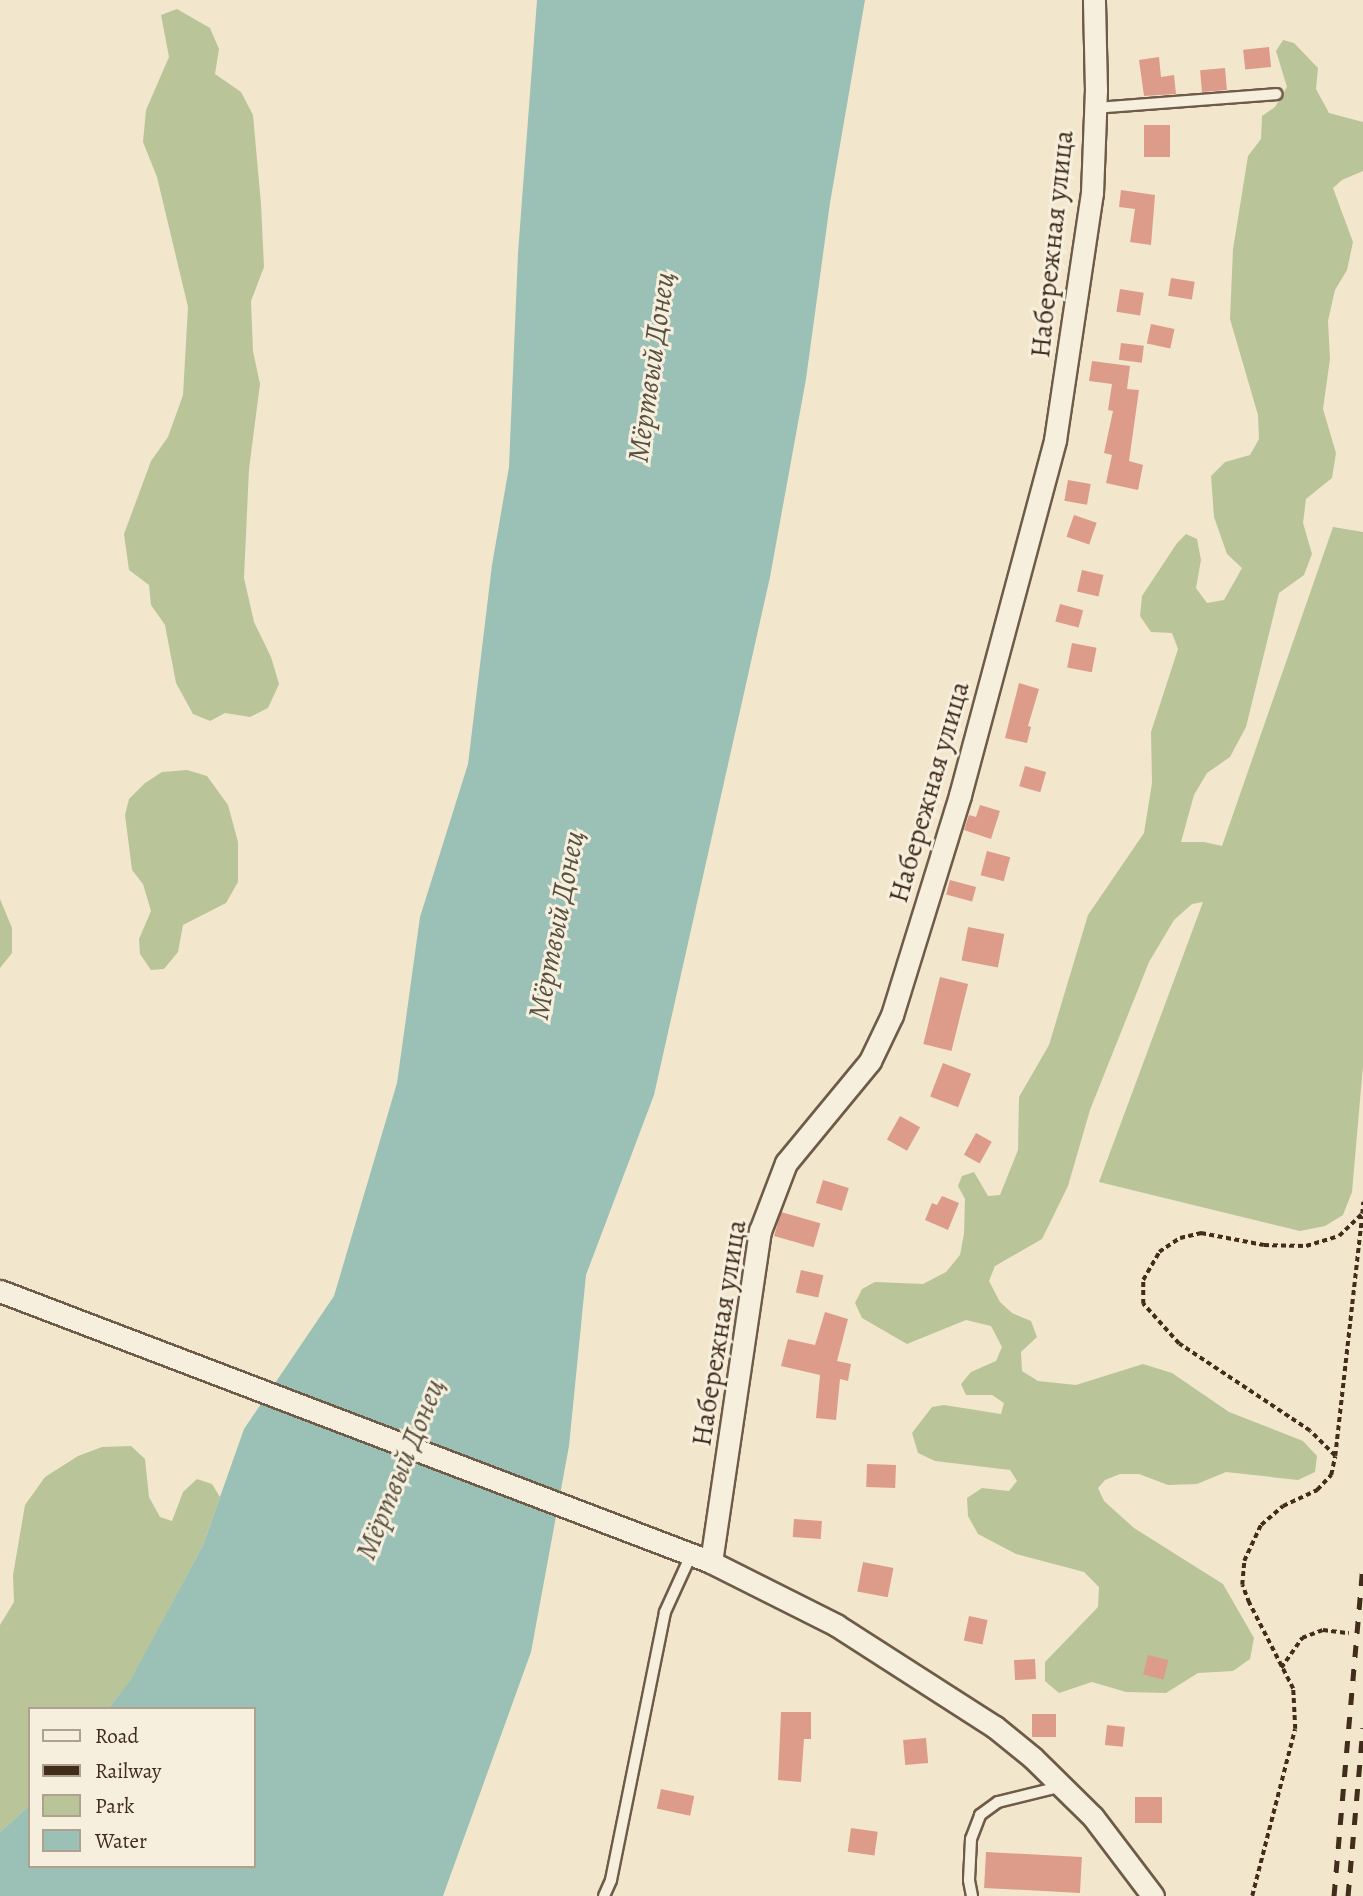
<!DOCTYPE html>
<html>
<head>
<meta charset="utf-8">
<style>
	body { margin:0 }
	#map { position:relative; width:1363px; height:1896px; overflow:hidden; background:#f2e7cc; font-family:Alegreya,serif }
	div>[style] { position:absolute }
	.green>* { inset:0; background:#b9c599 }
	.water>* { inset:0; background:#9bc0b6 }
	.building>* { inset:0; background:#dd9b8a; transform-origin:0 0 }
	.path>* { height:3.5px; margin-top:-1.75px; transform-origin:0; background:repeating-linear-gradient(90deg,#422c1c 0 5px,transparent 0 8.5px) }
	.roads { filter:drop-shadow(2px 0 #6e5b48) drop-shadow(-2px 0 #6e5b48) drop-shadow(0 2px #6e5b48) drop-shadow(0 -2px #6e5b48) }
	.lane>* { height:10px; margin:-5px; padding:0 5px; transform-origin:5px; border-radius:5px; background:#f7efde }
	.street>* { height:21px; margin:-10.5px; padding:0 10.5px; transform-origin:10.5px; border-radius:10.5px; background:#f7efde }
	.rail>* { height:5px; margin-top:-2.5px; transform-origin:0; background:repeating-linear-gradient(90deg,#422c1c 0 12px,transparent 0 24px) }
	span { translate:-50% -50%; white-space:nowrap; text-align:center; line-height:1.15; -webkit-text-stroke:6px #f7efde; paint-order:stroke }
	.street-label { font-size:28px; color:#422c1c }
	.water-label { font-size:30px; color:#585142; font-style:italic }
	.legend { position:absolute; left:28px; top:1707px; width:228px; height:161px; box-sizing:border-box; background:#f7efde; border:2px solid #afa190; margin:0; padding:9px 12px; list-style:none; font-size:21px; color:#422c1c }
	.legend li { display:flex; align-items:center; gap:14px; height:35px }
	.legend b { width:35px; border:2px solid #afa190 }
</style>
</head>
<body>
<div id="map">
	<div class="green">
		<div style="clip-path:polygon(177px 9px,210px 28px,219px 49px,215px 74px,241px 92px,253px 115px,261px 204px,264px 267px,251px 301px,253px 351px,260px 384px,249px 469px,244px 578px,254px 622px,271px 657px,279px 684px,268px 708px,250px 717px,225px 713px,210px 721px,193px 714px,176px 683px,165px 625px,151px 605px,149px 585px,129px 570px,124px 534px,151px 461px,168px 437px,183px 395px,188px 307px,157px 177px,143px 142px,146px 110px,169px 57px,161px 15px)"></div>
		<div style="clip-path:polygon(1283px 40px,1294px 43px,1318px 68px,1316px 89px,1329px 113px,1363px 122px,1363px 171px,1342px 180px,1333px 188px,1353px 242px,1347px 270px,1335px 290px,1328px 321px,1330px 359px,1323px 409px,1336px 453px,1332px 478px,1306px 499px,1303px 523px,1312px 554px,1304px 575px,1279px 593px,1246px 727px,1230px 757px,1207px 773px,1194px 795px,1181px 842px,1204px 842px,1222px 846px,1333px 527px,1363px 532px,1363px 1066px,1352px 1192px,1343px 1215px,1325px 1226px,1300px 1231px,1099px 1182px,1203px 902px,1192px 904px,1174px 920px,1149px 962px,1090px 1110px,1068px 1186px,1042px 1239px,995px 1266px,989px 1281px,1000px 1302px,1012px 1313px,1031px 1321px,1037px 1337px,1021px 1352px,1022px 1371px,1038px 1381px,1076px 1385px,1143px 1364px,1172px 1373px,1229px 1412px,1303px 1441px,1317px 1456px,1315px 1472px,1298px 1480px,1226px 1472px,1197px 1484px,1168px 1485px,1139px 1474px,1120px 1474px,1105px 1480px,1098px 1488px,1104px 1501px,1134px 1528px,1223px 1584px,1254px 1638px,1250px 1659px,1233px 1671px,1198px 1673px,1166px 1693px,1126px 1692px,1092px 1682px,1059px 1693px,1045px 1681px,1045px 1662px,1098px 1607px,1099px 1587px,1084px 1572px,1016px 1554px,978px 1534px,968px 1516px,967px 1498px,982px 1488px,1009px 1491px,1017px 1481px,1010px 1470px,935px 1461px,918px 1453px,912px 1433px,932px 1407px,944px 1405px,1001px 1414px,1004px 1403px,992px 1395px,966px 1395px,961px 1384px,971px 1372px,996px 1361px,1002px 1347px,991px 1326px,966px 1320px,907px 1344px,862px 1318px,855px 1303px,862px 1289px,875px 1282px,923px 1284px,946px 1272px,960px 1255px,964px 1234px,965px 1199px,958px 1186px,962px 1176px,974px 1172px,988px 1196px,1000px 1195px,1018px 1150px,1019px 1097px,1049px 1045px,1088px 915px,1144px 833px,1152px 783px,1151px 732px,1178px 649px,1172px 633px,1151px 632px,1140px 616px,1142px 596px,1177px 543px,1186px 534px,1197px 539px,1201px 560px,1196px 588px,1207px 603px,1224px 600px,1242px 568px,1227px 554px,1214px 517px,1211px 476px,1225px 462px,1250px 455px,1259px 439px,1258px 415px,1230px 319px,1233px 249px,1248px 156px,1261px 139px,1262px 116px,1275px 107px,1287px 87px,1276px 51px)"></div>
		<div style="clip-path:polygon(187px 770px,207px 776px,228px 805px,238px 842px,238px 882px,226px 903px,183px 925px,178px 952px,164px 969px,151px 970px,140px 954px,139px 939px,151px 911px,143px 884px,132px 870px,125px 815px,129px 799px,145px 783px,162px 772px)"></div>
		<div style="clip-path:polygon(0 899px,12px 928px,12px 953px,0 968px)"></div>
		<div style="clip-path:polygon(131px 1446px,145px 1459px,149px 1497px,160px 1517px,172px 1521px,183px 1492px,197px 1479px,212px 1484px,220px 1497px,203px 1545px,130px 1682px,108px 1709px,30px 1709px,30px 1805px,0 1832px,0 1625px,14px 1602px,13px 1575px,25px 1505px,45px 1477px,78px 1456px,102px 1447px)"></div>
	</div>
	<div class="water">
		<div style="clip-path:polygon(537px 0,865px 0,830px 203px,806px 379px,770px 577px,654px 1095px,586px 1275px,569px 1446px,531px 1652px,443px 1896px,0 1896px,0 1832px,30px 1805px,30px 1866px,254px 1866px,254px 1709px,108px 1709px,130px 1681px,203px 1545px,244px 1429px,334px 1296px,397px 1083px,420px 917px,468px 764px,492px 565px,509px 467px,518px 253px)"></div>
	</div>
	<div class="building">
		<div style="left:1269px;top:47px;width:20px;height:26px;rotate:84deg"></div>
		<div style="clip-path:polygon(1159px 57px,1161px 77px,1174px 75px,1176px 94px,1144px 96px,1139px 60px)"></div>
		<div style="left:1225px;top:68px;width:22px;height:25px;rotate:85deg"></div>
		<div style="left:1144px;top:125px;width:26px;height:32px"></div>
		<div style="clip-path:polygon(1121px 190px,1155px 195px,1151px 245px,1130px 242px,1135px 209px,1119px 207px)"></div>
		<div style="left:1171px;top:278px;width:24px;height:18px;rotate:9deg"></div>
		<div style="left:1120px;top:289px;width:24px;height:23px;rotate:9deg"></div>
		<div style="left:1151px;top:324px;width:24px;height:20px;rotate:12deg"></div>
		<div style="left:1121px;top:343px;width:23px;height:17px;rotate:7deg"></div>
		<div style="clip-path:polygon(1092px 361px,1130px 366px,1127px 389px,1139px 390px,1129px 461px,1143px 465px,1138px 490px,1106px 483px,1112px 455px,1104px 453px,1113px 411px,1108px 410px,1112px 384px,1089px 381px)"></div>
		<div style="left:1068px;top:480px;width:23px;height:21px;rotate:10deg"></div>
		<div style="left:1074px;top:515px;width:24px;height:23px;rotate:19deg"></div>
		<div style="left:1082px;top:570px;width:22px;height:22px;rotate:13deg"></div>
		<div style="left:1060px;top:604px;width:24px;height:18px;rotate:15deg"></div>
		<div style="left:1072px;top:643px;width:25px;height:25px;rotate:11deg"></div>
		<div style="clip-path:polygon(1019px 683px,1039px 689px,1028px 726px,1031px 727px,1027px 743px,1005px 738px)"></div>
		<div style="left:1025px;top:766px;width:22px;height:21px;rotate:16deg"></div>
		<div style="clip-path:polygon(980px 805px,1000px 811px,991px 839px,964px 830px,969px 815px,976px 817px)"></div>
		<div style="left:987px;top:851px;width:24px;height:25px;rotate:15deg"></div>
		<div style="left:950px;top:880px;width:27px;height:15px;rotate:15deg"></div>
		<div style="left:968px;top:927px;width:37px;height:34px;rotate:11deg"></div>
		<div style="left:940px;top:977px;width:29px;height:69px;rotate:14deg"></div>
		<div style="left:943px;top:1063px;width:30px;height:36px;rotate:21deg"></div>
		<div style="left:900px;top:1116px;width:23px;height:27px;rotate:29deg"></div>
		<div style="left:976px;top:1133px;width:18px;height:25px;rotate:29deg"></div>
		<div style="left:823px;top:1180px;width:27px;height:24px;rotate:17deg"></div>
		<div style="clip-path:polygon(942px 1196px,959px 1203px,948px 1230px,925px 1220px,932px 1203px,937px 1205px)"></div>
		<div style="left:781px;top:1212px;width:41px;height:25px;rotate:16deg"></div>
		<div style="left:801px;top:1270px;width:23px;height:23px;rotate:13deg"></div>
		<div style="clip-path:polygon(825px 1312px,848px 1319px,837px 1361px,851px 1364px,848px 1381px,840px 1379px,836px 1420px,816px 1418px,820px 1375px,781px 1366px,788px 1339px,815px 1345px)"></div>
		<div style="left:867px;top:1464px;width:29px;height:23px;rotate:2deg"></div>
		<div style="left:794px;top:1519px;width:28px;height:18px;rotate:4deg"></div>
		<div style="left:863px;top:1562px;width:31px;height:30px;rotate:11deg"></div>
		<div style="left:969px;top:1616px;width:19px;height:25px;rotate:12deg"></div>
		<div style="left:1148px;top:1655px;width:21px;height:20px;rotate:14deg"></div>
		<div style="left:1035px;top:1659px;width:20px;height:21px;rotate:87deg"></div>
		<div style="clip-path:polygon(781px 1712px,811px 1712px,811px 1739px,804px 1739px,801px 1782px,778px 1780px)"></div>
		<div style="left:1032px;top:1714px;width:24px;height:23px"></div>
		<div style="left:1107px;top:1725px;width:18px;height:20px;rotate:6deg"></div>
		<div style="left:926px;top:1738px;width:25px;height:23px;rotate:85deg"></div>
		<div style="left:661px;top:1789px;width:34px;height:20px;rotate:12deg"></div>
		<div style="left:1135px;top:1797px;width:27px;height:26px"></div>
		<div style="left:851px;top:1828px;width:27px;height:24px;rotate:8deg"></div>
		<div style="left:986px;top:1852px;width:96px;height:36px;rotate:3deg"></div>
	</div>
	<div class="path">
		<div style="left:1335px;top:1456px;width:241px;rotate:-83.6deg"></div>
		<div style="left:1281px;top:1668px;width:37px;rotate:-55deg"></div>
		<div style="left:1302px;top:1638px;width:22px;rotate:-21deg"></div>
		<div style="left:1323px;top:1630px;width:26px;rotate:7deg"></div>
		<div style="left:1252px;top:1896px;width:172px;rotate:-75.6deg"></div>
		<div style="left:1295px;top:1729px;width:40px;rotate:-92.9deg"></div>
		<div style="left:1293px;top:1689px;width:97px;rotate:-117.1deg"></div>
		<div style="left:1249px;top:1603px;width:19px;rotate:-111deg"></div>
		<div style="left:1242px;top:1585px;width:24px;rotate:-85deg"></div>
		<div style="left:1244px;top:1561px;width:40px;rotate:-65deg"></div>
		<div style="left:1261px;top:1525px;width:29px;rotate:-41deg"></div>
		<div style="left:1283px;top:1506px;width:38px;rotate:-25deg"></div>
		<div style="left:1317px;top:1490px;width:21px;rotate:-47deg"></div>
		<div style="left:1331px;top:1475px;width:19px;rotate:-78deg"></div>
		<div style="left:1335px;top:1456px;width:35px;rotate:-135deg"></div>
		<div style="left:1310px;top:1431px;width:157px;rotate:-146.4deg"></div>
		<div style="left:1179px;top:1344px;width:54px;rotate:-132deg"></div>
		<div style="left:1143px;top:1304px;width:24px;rotate:-90deg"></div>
		<div style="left:1143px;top:1280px;width:32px;rotate:-60deg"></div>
		<div style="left:1159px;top:1252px;width:25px;rotate:-34deg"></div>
		<div style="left:1180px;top:1238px;width:22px;rotate:-13deg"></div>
		<div style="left:1201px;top:1233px;width:64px;rotate:10.8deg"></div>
		<div style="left:1264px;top:1245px;width:42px;rotate:1.4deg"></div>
		<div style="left:1306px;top:1246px;width:34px;rotate:-17deg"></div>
		<div style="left:1339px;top:1236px;width:32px;rotate:-44deg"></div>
		<div style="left:1362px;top:1214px;width:12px;rotate:-85deg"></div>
	</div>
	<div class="roads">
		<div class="lane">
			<div style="left:1095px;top:108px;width:182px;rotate:-4.4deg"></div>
			<div style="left:604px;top:1896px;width:17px;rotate:-66deg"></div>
			<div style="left:611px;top:1880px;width:273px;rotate:-78.6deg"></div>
			<div style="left:665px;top:1612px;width:63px;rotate:-65.5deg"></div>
			<div style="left:972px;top:1896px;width:16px;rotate:-101deg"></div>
			<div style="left:969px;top:1880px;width:41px;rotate:-87.2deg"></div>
			<div style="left:971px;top:1839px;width:26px;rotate:-69deg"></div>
			<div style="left:980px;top:1815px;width:22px;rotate:-36deg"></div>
			<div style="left:998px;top:1802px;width:67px;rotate:-13.8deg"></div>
		</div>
		<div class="street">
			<div style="left:0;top:1291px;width:761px;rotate:20.86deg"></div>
			<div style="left:711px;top:1562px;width:140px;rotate:26.7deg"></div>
			<div style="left:836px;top:1625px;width:189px;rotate:32.7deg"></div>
			<div style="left:995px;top:1727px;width:49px;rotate:39.2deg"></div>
			<div style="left:1033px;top:1758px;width:84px;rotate:44.5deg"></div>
			<div style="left:1093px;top:1817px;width:99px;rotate:52.8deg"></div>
			<div style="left:711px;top:1562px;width:335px;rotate:-81.6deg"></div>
			<div style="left:760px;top:1231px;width:73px;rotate:-69.1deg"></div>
			<div style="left:786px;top:1163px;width:132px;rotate:-50.5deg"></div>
			<div style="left:870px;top:1061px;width:51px;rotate:-64.4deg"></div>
			<div style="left:892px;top:1015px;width:230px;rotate:-72.8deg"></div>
			<div style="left:960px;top:795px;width:367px;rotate:-75deg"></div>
			<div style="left:1055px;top:440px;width:250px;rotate:-81.5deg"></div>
			<div style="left:1092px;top:193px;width:103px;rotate:-87.8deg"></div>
			<div style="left:1096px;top:90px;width:90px;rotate:-91.3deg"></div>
		</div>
	</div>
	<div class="rail">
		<div style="left:1334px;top:1896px;width:332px;rotate:-85deg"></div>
		<div style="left:1348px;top:1896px;width:169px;rotate:-84.9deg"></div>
	</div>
	<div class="street-label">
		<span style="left:1052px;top:244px;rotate:-84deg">Набережная улица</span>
		<span style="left:929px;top:792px;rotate:-74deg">Набережная улица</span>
		<span style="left:719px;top:1333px;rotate:-81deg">Набережная улица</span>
	</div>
	<div class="water-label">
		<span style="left:651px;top:367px;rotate:-82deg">Мёртвый Донец</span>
		<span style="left:556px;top:925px;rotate:-79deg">Мёртвый Донец</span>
		<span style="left:400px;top:1469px;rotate:-68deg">Мёртвый Донец</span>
	</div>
	<ul class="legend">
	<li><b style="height:9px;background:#f7efde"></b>Road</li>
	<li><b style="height:9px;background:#422c1c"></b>Railway</li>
	<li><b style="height:19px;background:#b9c599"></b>Park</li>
	<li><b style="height:19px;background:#9bc0b6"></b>Water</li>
	</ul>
</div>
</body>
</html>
